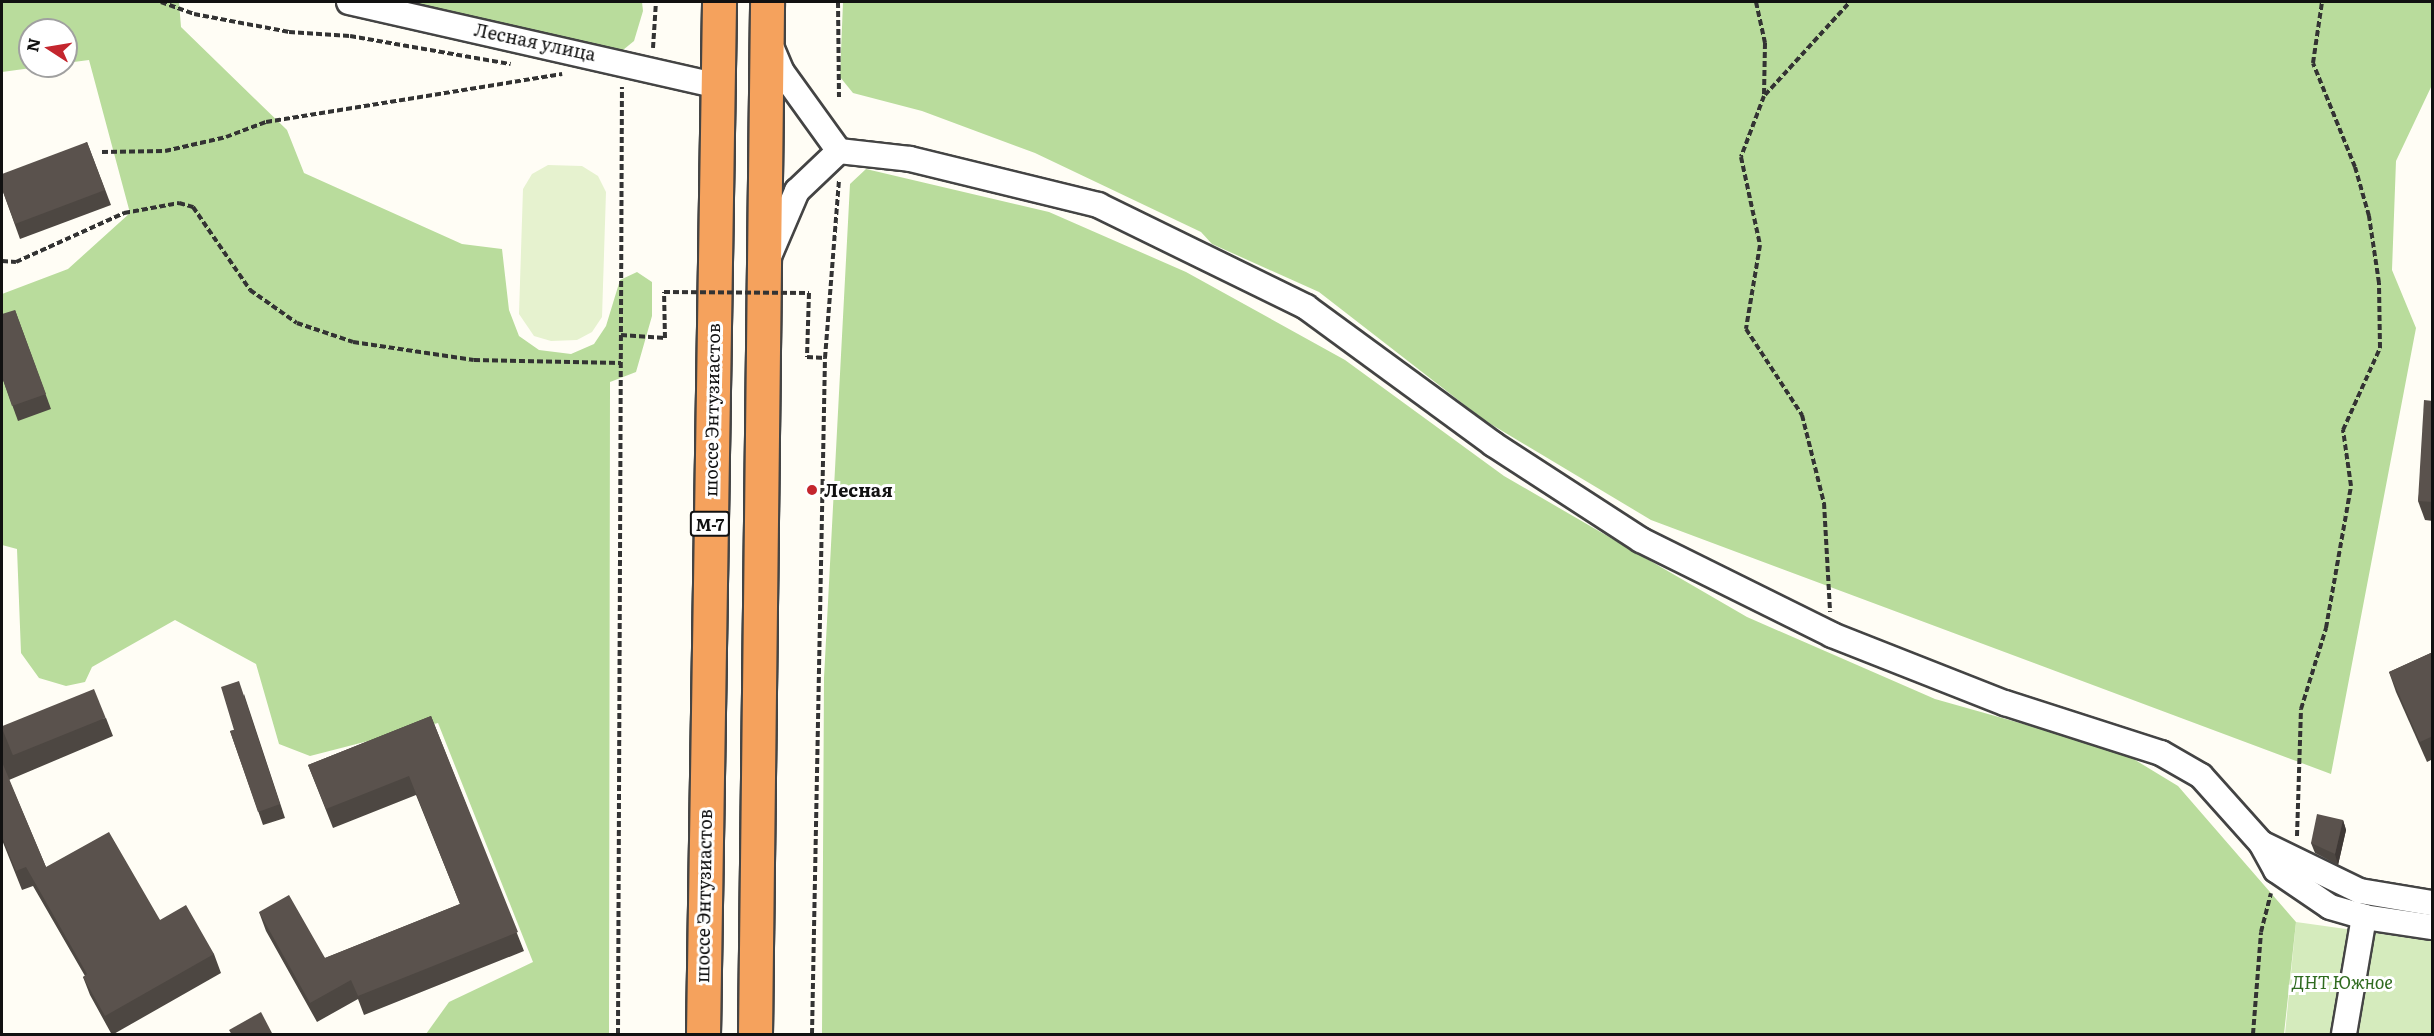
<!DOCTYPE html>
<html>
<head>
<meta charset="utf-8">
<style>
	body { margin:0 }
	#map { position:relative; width:2434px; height:1036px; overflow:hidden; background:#fffdf5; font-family:Literata,serif }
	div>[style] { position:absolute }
	.green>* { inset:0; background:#d5ebbd }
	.forest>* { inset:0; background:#b9dc9c }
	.pitch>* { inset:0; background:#e6f2cf }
	.path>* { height:4px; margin-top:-2px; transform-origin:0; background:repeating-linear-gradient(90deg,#333 0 6px,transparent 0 9px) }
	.roads { filter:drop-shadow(2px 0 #444) drop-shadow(-2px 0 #444) drop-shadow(0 2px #444) drop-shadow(0 -2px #444) }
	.minor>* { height:24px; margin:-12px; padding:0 12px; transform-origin:12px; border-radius:12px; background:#fff }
	.highway>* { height:33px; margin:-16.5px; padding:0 16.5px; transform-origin:16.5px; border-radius:16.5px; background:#f5a25d }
	.path-bridge>* { height:4px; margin-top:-2px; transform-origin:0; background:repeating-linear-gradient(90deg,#333 0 6px,transparent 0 9px) }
	.wall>* { inset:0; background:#4d4742 }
	.shaded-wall>* { inset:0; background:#3f3936 }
	.building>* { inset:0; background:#5a524d; transform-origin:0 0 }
	.dots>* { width:16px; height:16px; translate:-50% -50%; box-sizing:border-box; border:3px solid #fff; border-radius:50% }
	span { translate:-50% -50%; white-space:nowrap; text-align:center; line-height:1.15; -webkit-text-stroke:6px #fff; paint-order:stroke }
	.shield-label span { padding:2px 4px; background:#fff; border:2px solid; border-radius:4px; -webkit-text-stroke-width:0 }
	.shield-label { font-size:16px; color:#111; font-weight:700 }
	.street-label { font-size:18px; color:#111 }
	.poi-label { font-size:18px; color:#111; font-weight:700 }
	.left { translate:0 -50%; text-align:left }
	.park-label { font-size:18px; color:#2f6b1f; font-style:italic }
	.frame { position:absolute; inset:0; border:3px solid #111; pointer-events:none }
	.north { position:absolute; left:18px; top:18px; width:60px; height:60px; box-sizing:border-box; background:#fff; border:2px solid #a0a0a0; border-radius:50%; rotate:282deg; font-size:16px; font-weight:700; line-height:24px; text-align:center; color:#111 }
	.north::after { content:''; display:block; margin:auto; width:21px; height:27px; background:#c4262e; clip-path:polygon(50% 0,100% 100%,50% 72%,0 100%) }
</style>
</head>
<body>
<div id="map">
	<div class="green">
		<div style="clip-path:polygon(2296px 922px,2432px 941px,2432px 1034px,2285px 1034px)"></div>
	</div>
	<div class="forest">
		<div style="clip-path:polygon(2px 2px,179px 2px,181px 27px,287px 130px,304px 173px,462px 244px,502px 249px,509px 310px,519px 336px,539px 350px,571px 354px,594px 344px,606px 326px,620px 280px,637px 272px,652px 282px,652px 316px,636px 372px,610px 382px,609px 1034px,426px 1034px,449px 1002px,533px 962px,438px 723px,310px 756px,279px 744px,256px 664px,175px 620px,92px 667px,85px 682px,66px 686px,39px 678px,21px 653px,17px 549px,2px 545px,2px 294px,68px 269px,130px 213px,89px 60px,66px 63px,66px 30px,30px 30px,30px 66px,46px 66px,2px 72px)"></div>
		<div style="clip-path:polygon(405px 2px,642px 2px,643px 11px,634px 41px,623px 50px)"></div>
		<div style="clip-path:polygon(843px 2px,2432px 2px,2432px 85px,2396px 161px,2392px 270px,2416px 328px,2331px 774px,1651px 520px,1484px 420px,1319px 292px,1212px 244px,1201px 232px,1035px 153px,922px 111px,853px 93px,840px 77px)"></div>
		<div style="clip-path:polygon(866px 169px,1049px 212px,1186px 272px,1345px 360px,1504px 476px,1747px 617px,1935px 699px,2122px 752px,2178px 786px,2296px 922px,2284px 1034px,822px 1034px,824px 678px,850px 184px)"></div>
	</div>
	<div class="pitch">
		<div style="clip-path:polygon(548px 165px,582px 166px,598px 176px,606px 192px,602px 317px,592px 332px,577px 340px,551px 341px,534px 336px,519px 314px,523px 189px,532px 174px)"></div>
	</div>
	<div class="path">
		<div style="left:161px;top:2px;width:35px;rotate:20deg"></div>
		<div style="left:194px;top:14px;width:97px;rotate:10.7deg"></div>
		<div style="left:289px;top:32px;width:61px;rotate:3.8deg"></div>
		<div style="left:350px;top:36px;width:163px;rotate:9.9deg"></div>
		<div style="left:838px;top:2px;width:95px;rotate:89.4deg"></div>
		<div style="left:1756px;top:2px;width:42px;rotate:77.6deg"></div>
		<div style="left:1765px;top:43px;width:53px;rotate:91.1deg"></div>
		<div style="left:1764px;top:96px;width:65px;rotate:110.7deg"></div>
		<div style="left:1741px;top:157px;width:90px;rotate:77.8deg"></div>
		<div style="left:1760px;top:245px;width:85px;rotate:99.5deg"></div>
		<div style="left:1746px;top:329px;width:103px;rotate:56.9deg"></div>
		<div style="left:1802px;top:415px;width:91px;rotate:76deg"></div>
		<div style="left:1824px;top:503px;width:109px;rotate:86.8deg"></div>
		<div style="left:653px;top:48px;width:46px;rotate:-86.3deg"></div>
		<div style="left:1765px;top:95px;width:126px;rotate:-47.6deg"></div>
		<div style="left:102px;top:152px;width:63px;rotate:-0.9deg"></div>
		<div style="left:165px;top:151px;width:63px;rotate:-12.9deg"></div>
		<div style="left:226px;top:137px;width:43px;rotate:-20.6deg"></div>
		<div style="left:266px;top:122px;width:300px;rotate:-9.2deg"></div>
		<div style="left:2px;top:261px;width:14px;rotate:4deg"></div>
		<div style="left:16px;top:262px;width:119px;rotate:-24.4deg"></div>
		<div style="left:124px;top:213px;width:56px;rotate:-10.3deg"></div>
		<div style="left:179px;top:203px;width:15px;rotate:16deg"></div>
		<div style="left:193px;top:207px;width:101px;rotate:55.5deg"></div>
		<div style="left:250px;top:290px;width:57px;rotate:35.1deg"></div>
		<div style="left:297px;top:323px;width:59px;rotate:18.7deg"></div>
		<div style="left:353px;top:342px;width:122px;rotate:8.5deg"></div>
		<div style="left:474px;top:360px;width:147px;rotate:1.2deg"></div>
		<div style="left:809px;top:293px;width:64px;rotate:91.8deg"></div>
		<div style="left:807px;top:357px;width:18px;rotate:3deg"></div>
		<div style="left:621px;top:335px;width:44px;rotate:3.9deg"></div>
		<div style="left:665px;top:338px;width:46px;rotate:-91.2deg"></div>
		<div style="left:2297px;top:836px;width:127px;rotate:-88.2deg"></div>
		<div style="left:2301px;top:709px;width:85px;rotate:-72.8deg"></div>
		<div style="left:2326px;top:628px;width:144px;rotate:-80deg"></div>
		<div style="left:2351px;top:486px;width:57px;rotate:-98.1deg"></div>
		<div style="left:2343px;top:430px;width:90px;rotate:-65.7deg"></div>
		<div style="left:2380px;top:348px;width:65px;rotate:-90.9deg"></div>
		<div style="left:2379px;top:283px;width:68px;rotate:-98.5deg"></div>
		<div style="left:2369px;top:216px;width:51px;rotate:-105.9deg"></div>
		<div style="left:2355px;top:167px;width:112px;rotate:-112deg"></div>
		<div style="left:2313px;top:63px;width:62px;rotate:-81.6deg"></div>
		<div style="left:618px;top:1034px;width:947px;rotate:-89.76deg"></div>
		<div style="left:812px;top:1034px;width:676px;rotate:-88.9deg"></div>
		<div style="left:825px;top:358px;width:178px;rotate:-85.5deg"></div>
		<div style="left:2253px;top:1034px;width:102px;rotate:-85.5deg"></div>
		<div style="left:2261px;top:932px;width:40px;rotate:-75.6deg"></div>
	</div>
	<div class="roads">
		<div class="minor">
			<div style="left:349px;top:2px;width:379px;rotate:12.8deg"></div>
			<div style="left:770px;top:44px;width:30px;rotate:67deg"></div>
			<div style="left:782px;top:72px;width:97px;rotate:54.2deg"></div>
			<div style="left:839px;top:151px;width:71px;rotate:6.4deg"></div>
			<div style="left:910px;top:159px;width:194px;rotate:13.7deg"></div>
			<div style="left:1098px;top:205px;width:232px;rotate:26.1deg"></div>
			<div style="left:1306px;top:307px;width:232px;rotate:36.2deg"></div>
			<div style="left:1493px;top:444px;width:176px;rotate:33deg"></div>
			<div style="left:1641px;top:540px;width:213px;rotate:26.4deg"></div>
			<div style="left:1832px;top:635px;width:186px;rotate:21.5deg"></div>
			<div style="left:2005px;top:703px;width:164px;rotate:17.8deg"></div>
			<div style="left:2161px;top:753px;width:46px;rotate:29.9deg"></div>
			<div style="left:2201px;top:776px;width:90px;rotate:48.2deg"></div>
			<div style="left:2261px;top:843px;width:31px;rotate:61deg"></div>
			<div style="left:2276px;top:870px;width:65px;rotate:34.4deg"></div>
			<div style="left:2330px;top:907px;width:35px;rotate:16deg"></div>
			<div style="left:2364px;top:917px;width:69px;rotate:8.4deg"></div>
			<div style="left:770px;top:254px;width:69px;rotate:-66.8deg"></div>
			<div style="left:797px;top:191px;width:58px;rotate:-43.6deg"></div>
			<div style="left:2263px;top:844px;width:108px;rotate:25.9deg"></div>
			<div style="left:2360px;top:891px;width:73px;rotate:9.5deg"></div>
			<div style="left:2344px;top:1034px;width:119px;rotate:-80.3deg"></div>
		</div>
		<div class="highway">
			<div style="left:703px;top:1034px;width:1032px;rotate:-89.11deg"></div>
			<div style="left:755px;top:1034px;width:1032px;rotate:-89.33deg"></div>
		</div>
	</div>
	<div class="path-bridge">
		<div style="left:664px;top:292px;width:145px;rotate:0.4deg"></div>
	</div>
	<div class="wall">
		<div style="clip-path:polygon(87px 142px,111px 205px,20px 239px,2px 189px)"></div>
		<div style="clip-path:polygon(15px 310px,51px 409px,18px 421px,2px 377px)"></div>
		<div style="clip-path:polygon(2433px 401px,2433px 521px,2425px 520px,2418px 501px)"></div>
		<div style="clip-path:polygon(2433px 652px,2433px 759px,2427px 762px,2396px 692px,2389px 672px)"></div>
		<div style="clip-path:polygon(244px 694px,285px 818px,263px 825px,230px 731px,234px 730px)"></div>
		<div style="clip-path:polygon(431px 716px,524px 951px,364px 1015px,358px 999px,317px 1022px,266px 931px,259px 912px,325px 958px,460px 904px,416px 795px,333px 828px,308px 765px)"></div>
		<div style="clip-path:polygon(106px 718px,113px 736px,9px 780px,46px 867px,160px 920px,214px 954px,221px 973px,112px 1035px,90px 995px,83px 977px,85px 976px,33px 886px,22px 890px,2px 840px,2px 728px)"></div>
		<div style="clip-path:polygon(2343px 820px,2346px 830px,2338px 865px,2315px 853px,2311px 843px)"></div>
	</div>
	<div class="shaded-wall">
		<div style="clip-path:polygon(2343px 820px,2346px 830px,2338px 865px,2335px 854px)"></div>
	</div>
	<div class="building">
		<div style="clip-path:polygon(87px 142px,105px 190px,15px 224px,2px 189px,2px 174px)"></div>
		<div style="clip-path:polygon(15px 310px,46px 394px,12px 406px,2px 377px,2px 314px)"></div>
		<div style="clip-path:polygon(2424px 400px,2433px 401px,2433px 502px,2418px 501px)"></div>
		<div style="clip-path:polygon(2433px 652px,2433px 736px,2420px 742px,2389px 672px)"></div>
		<div style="clip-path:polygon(239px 681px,280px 804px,258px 812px,230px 731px,234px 730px,221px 687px)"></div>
		<div style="left:94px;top:689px;width:31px;height:100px;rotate:68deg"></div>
		<div style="clip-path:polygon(431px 716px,518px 932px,358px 996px,351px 980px,310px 1003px,259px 912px,289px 895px,325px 958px,460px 904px,409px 776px,326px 809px,308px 765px)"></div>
		<div style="clip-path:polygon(2px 762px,46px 867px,109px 832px,160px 920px,186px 905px,214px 954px,105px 1016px,83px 977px,87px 974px,26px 867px,16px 871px,2px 837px)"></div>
		<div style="clip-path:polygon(2317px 814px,2343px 820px,2335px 854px,2311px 843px)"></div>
		<div style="clip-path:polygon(261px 1012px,273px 1035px,232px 1035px,229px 1030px)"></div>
	</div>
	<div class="dots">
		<div style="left:812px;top:490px;background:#c4262e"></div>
	</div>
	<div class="shield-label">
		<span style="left:710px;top:524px">М-7</span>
	</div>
	<div class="street-label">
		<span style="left:535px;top:42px;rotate:12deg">Лесная улица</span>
		<span style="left:712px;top:410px;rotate:-89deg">шоссе Энтузиастов</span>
		<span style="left:704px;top:896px;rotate:-89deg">шоссе Энтузиастов</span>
	</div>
	<div class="poi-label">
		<span class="left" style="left:824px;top:490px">Лесная</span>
	</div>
	<div class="park-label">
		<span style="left:2342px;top:982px">ДНТ Южное</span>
	</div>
	<div class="frame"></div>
	<div class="north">N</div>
</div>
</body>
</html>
